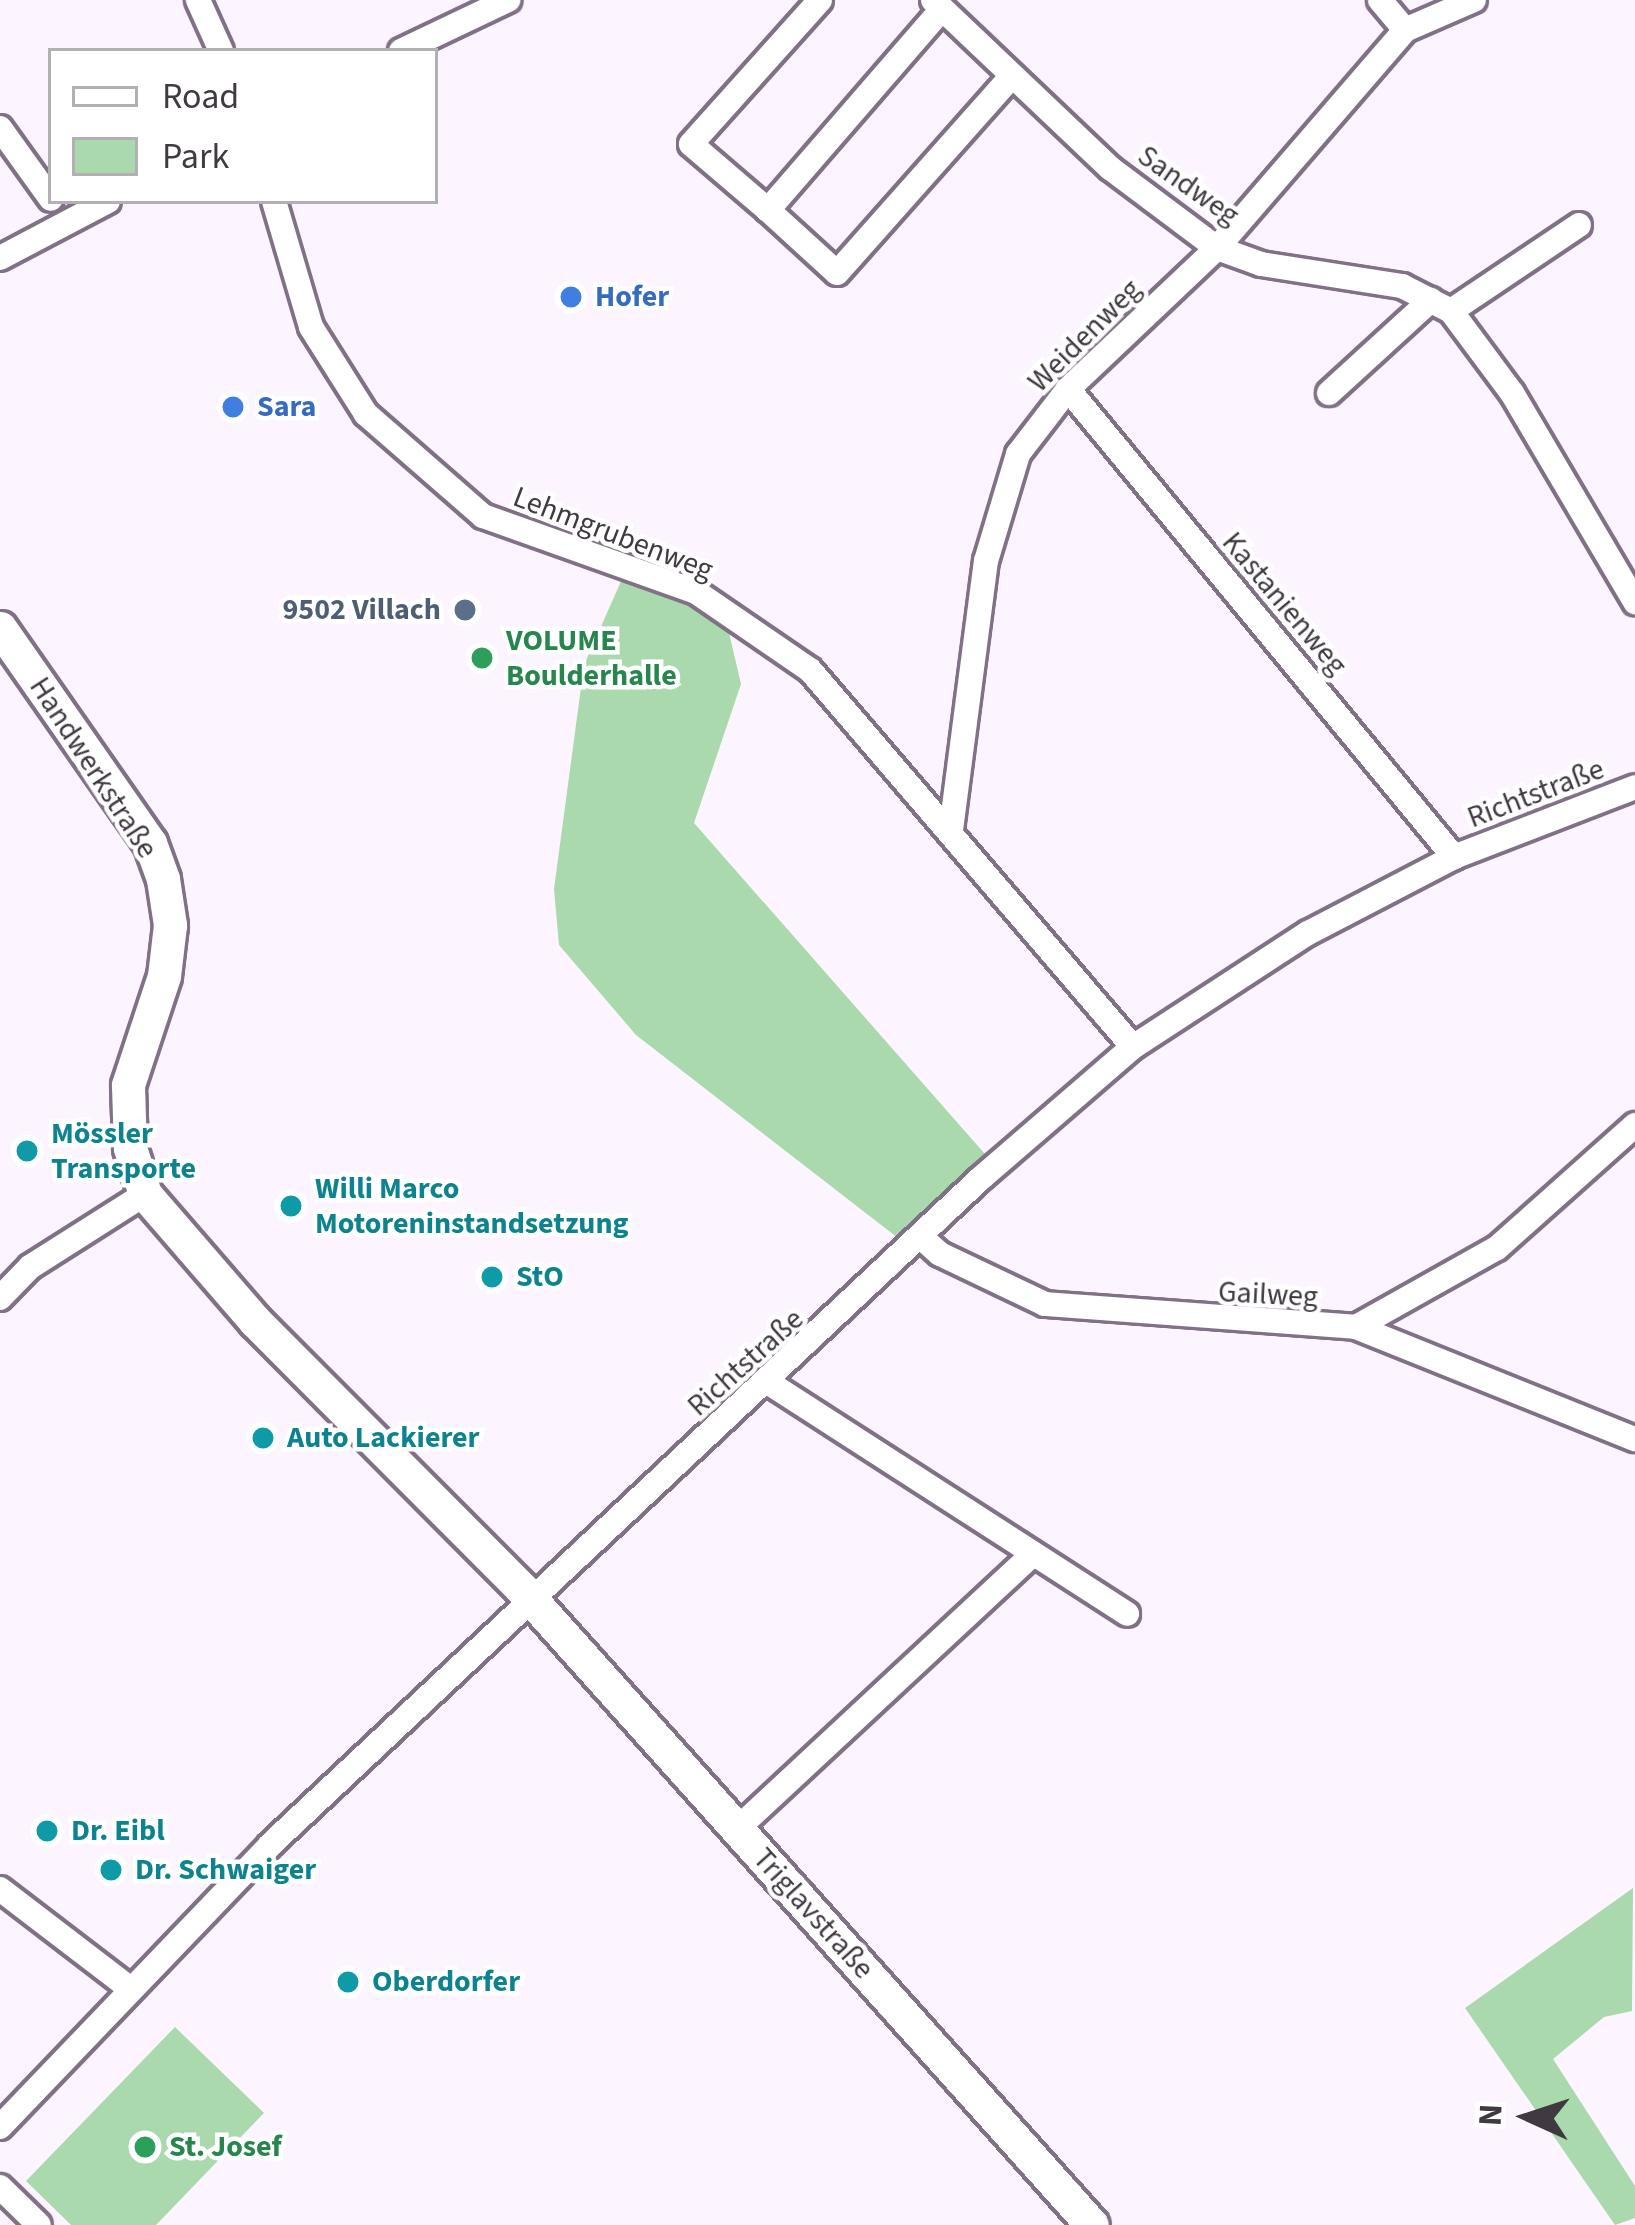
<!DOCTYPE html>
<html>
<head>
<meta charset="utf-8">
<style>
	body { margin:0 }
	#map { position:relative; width:1635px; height:2225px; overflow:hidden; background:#fcf5ff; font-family:"Source Sans 3",sans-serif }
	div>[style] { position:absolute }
	.green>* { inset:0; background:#a9d9ad }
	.roads { filter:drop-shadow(3px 0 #817187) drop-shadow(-3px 0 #817187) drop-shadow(0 3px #817187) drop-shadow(0 -3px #817187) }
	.street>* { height:24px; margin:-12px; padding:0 12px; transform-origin:12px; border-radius:12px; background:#fff }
	.secondary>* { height:33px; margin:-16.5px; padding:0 16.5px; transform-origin:16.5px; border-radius:16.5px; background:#fff }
	.dots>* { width:33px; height:33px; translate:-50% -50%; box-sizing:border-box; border:6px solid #fff; border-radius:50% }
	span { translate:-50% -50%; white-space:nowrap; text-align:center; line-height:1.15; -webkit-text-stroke:9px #fff; paint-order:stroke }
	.street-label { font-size:30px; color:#403942 }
	.shop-label { font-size:30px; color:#366cbe; font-weight:700 }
	.left { translate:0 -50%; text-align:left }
	.service-label { font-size:30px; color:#4e5e75; font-weight:700 }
	.right { translate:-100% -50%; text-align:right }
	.leisure-label { font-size:30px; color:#27864d; font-weight:700 }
	.culture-label { font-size:30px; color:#0d838f; font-weight:700 }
	.legend { position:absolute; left:48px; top:48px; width:390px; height:156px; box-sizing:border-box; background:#fff; border:3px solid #b3b0b3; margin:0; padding:15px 21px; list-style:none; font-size:36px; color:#403942 }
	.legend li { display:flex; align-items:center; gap:24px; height:60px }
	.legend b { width:60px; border:3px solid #b3b0b3 }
	.north { position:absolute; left:1467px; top:2057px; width:120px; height:120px; -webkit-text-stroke:9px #fff; paint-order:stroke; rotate:273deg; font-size:33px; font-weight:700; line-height:48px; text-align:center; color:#403942 }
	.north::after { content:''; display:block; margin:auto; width:42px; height:54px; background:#403942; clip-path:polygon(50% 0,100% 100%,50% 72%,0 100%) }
</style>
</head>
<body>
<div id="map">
	<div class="green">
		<div style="clip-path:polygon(622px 579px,726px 620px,741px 684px,694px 823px,992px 1162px,907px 1245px,636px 1035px,559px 945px,554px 889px,584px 665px)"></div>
		<div style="clip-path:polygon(1633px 1888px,1632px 2011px,1604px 2017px,1553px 2059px,1635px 2186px,1635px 2218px,1615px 2225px,1465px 2008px)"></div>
		<div style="clip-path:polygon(175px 2027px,264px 2113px,156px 2225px,71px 2225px,26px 2181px)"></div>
	</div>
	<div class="roads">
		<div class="street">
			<div style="left:198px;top:0;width:56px;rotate:65.7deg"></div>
			<div style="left:933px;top:0;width:244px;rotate:43.5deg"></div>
			<div style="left:1110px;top:168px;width:134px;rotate:36.8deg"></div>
			<div style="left:1217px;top:248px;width:47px;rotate:20deg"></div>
			<div style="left:1261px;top:264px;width:143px;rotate:8.9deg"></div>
			<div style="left:1402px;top:286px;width:55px;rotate:27deg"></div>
			<div style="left:1451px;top:311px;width:102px;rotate:53.4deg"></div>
			<div style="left:1512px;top:393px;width:243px;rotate:59.5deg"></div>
			<div style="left:1380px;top:0;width:39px;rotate:50deg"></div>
			<div style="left:942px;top:9px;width:266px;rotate:130.9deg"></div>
			<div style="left:768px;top:210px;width:93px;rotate:42.4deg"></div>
			<div style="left:837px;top:273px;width:262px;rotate:-48.4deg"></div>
			<div style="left:401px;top:51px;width:119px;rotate:-25.5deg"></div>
			<div style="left:0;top:128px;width:87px;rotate:54.3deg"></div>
			<div style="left:274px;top:201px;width:131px;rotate:73.6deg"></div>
			<div style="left:311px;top:327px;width:103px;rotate:57.7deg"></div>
			<div style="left:366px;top:414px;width:155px;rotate:41.1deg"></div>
			<div style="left:483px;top:516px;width:226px;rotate:19.6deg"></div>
			<div style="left:696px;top:592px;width:138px;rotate:34.4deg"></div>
			<div style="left:810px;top:670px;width:496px;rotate:49.4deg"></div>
			<div style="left:768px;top:210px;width:101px;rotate:-139.4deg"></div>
			<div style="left:691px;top:144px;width:193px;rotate:-48.1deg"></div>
			<div style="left:0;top:258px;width:122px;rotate:-27.8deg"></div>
			<div style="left:1451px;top:311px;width:154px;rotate:-33.9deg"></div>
			<div style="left:1068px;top:389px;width:607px;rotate:50.48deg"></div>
			<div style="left:1329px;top:393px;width:138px;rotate:-42.4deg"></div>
			<div style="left:951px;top:830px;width:271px;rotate:-82.6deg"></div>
			<div style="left:986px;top:561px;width:112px;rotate:-73.3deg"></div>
			<div style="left:1018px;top:454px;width:82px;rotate:-52.4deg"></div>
			<div style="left:1068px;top:389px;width:205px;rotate:-43.4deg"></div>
			<div style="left:1217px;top:248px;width:288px;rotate:-49.2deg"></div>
			<div style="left:1405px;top:30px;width:75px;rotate:-23.5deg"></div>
			<div style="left:921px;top:1237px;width:25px;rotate:42deg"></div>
			<div style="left:940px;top:1254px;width:116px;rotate:25.5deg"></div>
			<div style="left:1045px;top:1304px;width:312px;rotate:4.2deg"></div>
			<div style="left:1356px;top:1327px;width:162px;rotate:-29.3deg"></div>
			<div style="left:1497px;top:1248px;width:185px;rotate:-41.7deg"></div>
			<div style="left:0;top:1298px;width:43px;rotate:-45.9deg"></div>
			<div style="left:30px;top:1267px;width:136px;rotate:-32.4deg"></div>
			<div style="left:1356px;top:1327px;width:301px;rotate:21.9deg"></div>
			<div style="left:769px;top:1383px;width:426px;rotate:32.8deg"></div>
			<div style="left:737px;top:1829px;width:404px;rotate:-42.9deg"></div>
			<div style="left:0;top:1889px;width:160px;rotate:37.4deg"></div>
			<div style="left:0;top:2127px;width:390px;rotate:-46.2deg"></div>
			<div style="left:270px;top:1845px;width:975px;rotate:-43.17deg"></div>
			<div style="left:981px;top:1178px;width:201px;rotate:-40.8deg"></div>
			<div style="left:1133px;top:1047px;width:209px;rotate:-33.1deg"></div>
			<div style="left:1308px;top:933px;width:165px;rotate:-27.5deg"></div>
			<div style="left:1454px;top:857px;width:194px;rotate:-21.1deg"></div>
			<div style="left:0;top:2187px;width:54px;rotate:44.3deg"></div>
		</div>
		<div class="secondary">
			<div style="left:0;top:628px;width:262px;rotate:55.1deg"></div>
			<div style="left:150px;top:843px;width:38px;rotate:70deg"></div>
			<div style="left:163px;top:879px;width:47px;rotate:81.3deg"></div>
			<div style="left:170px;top:925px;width:51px;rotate:96.7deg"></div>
			<div style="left:164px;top:976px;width:115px;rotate:108.3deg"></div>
			<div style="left:128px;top:1085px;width:63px;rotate:88.2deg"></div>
			<div style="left:130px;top:1148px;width:48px;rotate:71.9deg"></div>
			<div style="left:145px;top:1194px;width:168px;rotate:49.1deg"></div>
			<div style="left:255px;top:1321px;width:377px;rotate:45.1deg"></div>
			<div style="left:521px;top:1588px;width:855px;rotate:48.13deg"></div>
		</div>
	</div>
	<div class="dots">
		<div style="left:571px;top:297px;background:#3f7fe0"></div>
		<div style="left:233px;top:407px;background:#3f7fe0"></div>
		<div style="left:465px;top:610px;background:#5c6f8a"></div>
		<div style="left:482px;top:658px;background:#2e9e5b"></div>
		<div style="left:27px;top:1151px;background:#0f9aa8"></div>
		<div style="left:291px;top:1206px;background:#0f9aa8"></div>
		<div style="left:492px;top:1277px;background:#0f9aa8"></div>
		<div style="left:263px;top:1438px;background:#0f9aa8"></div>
		<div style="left:47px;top:1831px;background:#0f9aa8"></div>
		<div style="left:111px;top:1870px;background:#0f9aa8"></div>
		<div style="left:348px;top:1982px;background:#0f9aa8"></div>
		<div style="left:145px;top:2147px;background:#2e9e5b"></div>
	</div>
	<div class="street-label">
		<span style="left:1188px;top:186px;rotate:35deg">Sandweg</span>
		<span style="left:1085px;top:336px;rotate:-45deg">Weidenweg</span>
		<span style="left:613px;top:534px;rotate:21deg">Lehmgrubenweg</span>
		<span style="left:1284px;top:604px;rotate:50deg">Kastanienweg</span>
		<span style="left:93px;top:768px;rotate:57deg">Handwerkstraße</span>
		<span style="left:1536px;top:794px;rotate:-21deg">Richtstraße</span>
		<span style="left:1268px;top:1295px;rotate:3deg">Gailweg</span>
		<span style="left:746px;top:1363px;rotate:-42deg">Richtstraße</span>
		<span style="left:813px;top:1914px;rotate:48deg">Triglavstraße</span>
	</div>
	<div class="shop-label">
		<span class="left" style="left:595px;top:297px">Hofer</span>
		<span class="left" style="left:257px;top:407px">Sara</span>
	</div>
	<div class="service-label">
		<span class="right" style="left:441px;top:610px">9502 Villach</span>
	</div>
	<div class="leisure-label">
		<span class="left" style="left:506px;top:658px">VOLUME<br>Boulderhalle</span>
		<span class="left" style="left:169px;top:2147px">St. Josef</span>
	</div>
	<div class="culture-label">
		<span class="left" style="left:51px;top:1151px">Mössler<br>Transporte</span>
		<span class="left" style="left:315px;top:1206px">Willi Marco<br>Motoreninstandsetzung</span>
		<span class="left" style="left:516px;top:1277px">StO</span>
		<span class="left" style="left:287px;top:1438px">Auto Lackierer</span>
		<span class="left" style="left:71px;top:1831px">Dr. Eibl</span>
		<span class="left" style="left:135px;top:1870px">Dr. Schwaiger</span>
		<span class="left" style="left:372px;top:1982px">Oberdorfer</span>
	</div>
	<ul class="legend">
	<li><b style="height:15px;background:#fff"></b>Road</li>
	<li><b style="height:33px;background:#a9d9ad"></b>Park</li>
	</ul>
	<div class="north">N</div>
</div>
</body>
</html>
